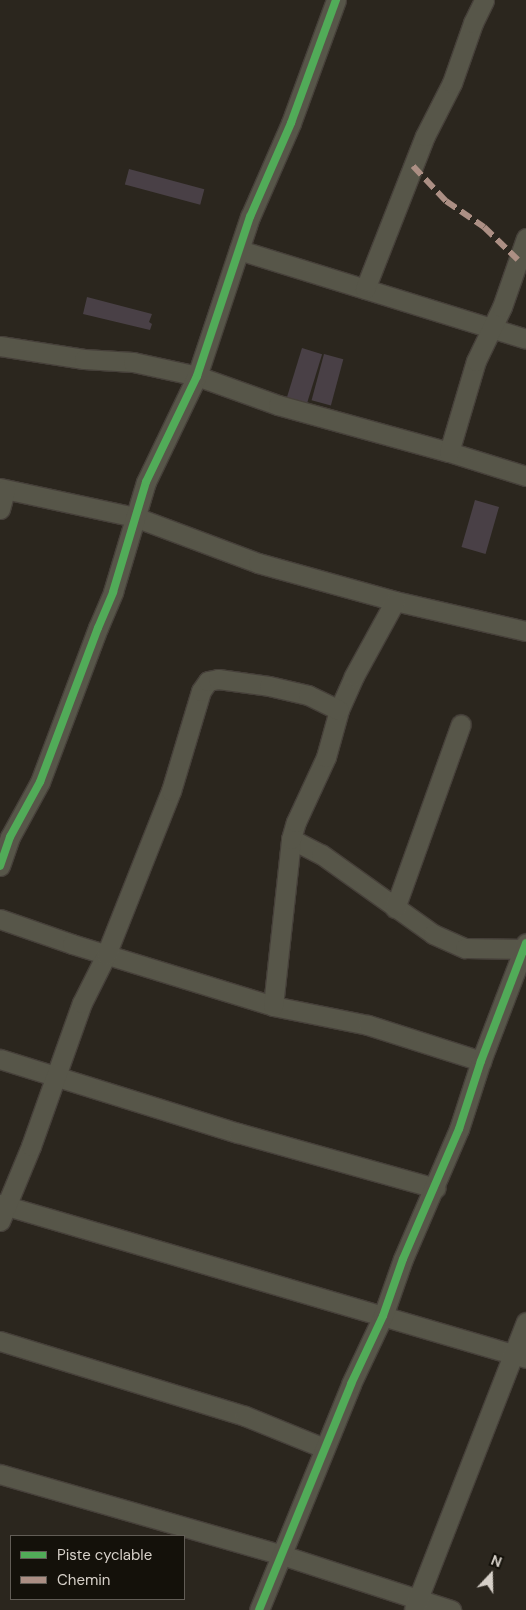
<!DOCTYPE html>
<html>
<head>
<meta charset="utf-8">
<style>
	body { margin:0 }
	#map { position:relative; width:526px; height:1610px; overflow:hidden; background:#2b261e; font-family:"DM Sans",sans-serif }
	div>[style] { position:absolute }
	.building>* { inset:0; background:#494046; transform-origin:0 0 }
	.roads { filter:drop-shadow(1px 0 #46403a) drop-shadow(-1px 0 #46403a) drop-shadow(0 1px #46403a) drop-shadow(0 -1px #46403a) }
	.street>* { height:19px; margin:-9.5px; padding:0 9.5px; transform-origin:9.5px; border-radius:9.5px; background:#575649 }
	.quiet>* { height:6px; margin-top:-3px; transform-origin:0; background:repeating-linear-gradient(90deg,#ac8f84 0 12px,transparent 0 18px) }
	.cycleway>* { height:8px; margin:-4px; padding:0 4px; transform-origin:4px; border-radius:4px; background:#51ab58 }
	span { translate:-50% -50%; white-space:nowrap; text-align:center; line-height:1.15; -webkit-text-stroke:4.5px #14110a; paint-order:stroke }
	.legend { position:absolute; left:10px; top:1535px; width:175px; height:65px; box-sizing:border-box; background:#14110a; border:1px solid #625d56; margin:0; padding:6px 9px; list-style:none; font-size:15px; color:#d6d0c8 }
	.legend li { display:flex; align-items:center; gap:10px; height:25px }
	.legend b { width:25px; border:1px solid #625d56 }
	.north { position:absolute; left:466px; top:1550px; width:50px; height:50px; -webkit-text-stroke:4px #14110a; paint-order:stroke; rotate:21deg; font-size:14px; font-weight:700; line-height:20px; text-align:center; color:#d6d0c8 }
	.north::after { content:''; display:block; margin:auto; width:18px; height:22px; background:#d6d0c8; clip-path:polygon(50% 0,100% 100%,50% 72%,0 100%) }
</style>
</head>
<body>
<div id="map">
	<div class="building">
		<div style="left:129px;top:169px;width:78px;height:16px;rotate:15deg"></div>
		<div style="clip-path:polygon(87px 297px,152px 314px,149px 322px,152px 324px,150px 330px,83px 314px)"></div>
		<div style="left:302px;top:348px;width:21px;height:58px;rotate:17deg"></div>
		<div style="left:324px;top:354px;width:20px;height:48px;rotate:15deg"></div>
		<div style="left:475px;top:500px;width:25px;height:49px;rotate:16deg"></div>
	</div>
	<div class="roads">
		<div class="street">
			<div style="left:239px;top:250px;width:300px;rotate:17.2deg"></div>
			<div style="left:365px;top:289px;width:164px;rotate:-68.6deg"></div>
			<div style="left:425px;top:136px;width:59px;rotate:-63deg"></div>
			<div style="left:452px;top:83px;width:64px;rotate:-70.7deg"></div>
			<div style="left:473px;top:23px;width:25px;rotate:-64deg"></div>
			<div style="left:0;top:346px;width:85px;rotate:8.8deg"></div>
			<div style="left:84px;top:359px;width:49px;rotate:3.5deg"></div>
			<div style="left:133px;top:362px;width:66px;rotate:12.3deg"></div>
			<div style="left:197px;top:376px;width:86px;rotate:19.7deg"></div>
			<div style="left:278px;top:405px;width:177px;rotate:15.4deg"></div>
			<div style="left:449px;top:452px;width:81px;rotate:17.3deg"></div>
			<div style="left:449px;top:452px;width:95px;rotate:-73.5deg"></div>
			<div style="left:476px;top:361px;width:60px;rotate:-64.3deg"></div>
			<div style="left:502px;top:307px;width:73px;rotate:-70.8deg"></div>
			<div style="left:0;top:488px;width:138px;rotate:12.1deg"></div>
			<div style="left:135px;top:517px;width:131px;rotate:20.5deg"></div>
			<div style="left:258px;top:563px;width:142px;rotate:15.5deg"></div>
			<div style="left:395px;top:601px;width:134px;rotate:12.9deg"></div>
			<div style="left:0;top:509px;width:20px;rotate:-75deg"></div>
			<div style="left:291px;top:839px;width:34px;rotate:27deg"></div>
			<div style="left:321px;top:854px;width:138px;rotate:35.5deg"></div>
			<div style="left:433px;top:934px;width:35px;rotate:24deg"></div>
			<div style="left:465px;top:948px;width:61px;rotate:0.9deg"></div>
			<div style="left:0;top:866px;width:31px;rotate:-71deg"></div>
			<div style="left:10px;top:837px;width:63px;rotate:-61.4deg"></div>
			<div style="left:40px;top:782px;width:165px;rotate:-69.4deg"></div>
			<div style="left:98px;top:628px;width:39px;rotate:-67deg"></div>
			<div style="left:113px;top:592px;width:115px;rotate:-73.3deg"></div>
			<div style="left:146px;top:482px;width:118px;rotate:-64.3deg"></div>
			<div style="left:197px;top:376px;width:168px;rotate:-71.6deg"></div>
			<div style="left:250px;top:217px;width:103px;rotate:-66.4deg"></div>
			<div style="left:291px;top:123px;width:131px;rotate:-69.9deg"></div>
			<div style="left:395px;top:908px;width:195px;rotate:-70.3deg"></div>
			<div style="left:0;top:919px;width:76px;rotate:19.1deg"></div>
			<div style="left:72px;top:944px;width:210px;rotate:17.1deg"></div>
			<div style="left:273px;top:1006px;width:97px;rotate:11.3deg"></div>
			<div style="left:368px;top:1025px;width:119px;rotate:17.7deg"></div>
			<div style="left:273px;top:1006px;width:168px;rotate:-83.8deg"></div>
			<div style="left:291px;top:839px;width:18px;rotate:-74deg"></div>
			<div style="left:296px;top:822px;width:72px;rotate:-65.2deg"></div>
			<div style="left:326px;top:757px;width:49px;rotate:-74.5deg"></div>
			<div style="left:339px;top:710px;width:37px;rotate:-66deg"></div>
			<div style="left:354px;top:676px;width:85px;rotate:-61.3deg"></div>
			<div style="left:0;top:1059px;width:249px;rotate:17.3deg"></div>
			<div style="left:238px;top:1133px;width:205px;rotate:15.6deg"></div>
			<div style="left:0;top:1204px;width:548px;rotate:16.32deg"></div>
			<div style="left:0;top:1221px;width:81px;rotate:-67.5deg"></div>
			<div style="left:31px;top:1146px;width:152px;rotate:-70.4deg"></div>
			<div style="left:82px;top:1003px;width:54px;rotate:-63.4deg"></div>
			<div style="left:106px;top:955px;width:176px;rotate:-68.4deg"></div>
			<div style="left:171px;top:791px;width:104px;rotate:-73.3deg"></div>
			<div style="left:201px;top:691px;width:12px;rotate:-55deg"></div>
			<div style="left:208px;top:681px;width:10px;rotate:-11deg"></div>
			<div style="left:218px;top:679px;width:51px;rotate:7.8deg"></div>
			<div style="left:269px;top:686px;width:40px;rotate:13deg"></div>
			<div style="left:308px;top:695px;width:34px;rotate:26deg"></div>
			<div style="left:0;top:1341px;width:256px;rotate:17deg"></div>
			<div style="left:245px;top:1416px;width:85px;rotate:22.1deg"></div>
			<div style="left:0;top:1474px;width:293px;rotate:16deg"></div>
			<div style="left:282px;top:1555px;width:178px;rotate:18deg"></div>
			<div style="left:414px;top:1609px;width:308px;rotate:-68.7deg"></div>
			<div style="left:259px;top:1610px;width:244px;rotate:-67.8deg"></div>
			<div style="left:351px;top:1384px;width:75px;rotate:-64.8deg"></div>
			<div style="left:383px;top:1316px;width:60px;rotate:-70.7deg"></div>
			<div style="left:403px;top:1259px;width:142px;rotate:-66.7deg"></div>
			<div style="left:459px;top:1129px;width:71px;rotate:-72.1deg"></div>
			<div style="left:481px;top:1061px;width:126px;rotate:-69.1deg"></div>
		</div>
	</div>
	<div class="quiet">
		<div style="left:413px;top:166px;width:48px;rotate:46.7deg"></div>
		<div style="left:446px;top:201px;width:46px;rotate:34.4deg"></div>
		<div style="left:484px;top:227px;width:47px;rotate:44.1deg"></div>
	</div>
	<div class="cycleway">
		<div style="left:0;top:866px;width:31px;rotate:-71deg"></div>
		<div style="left:10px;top:837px;width:63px;rotate:-61.4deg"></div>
		<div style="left:40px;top:782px;width:165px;rotate:-69.4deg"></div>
		<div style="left:98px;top:628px;width:39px;rotate:-67deg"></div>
		<div style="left:113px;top:592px;width:115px;rotate:-73.3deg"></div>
		<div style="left:146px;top:482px;width:118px;rotate:-64.3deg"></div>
		<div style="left:197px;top:376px;width:168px;rotate:-71.6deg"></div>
		<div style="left:250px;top:217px;width:103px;rotate:-66.4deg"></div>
		<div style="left:291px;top:123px;width:131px;rotate:-69.9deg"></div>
		<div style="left:259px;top:1610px;width:244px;rotate:-67.8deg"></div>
		<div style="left:351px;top:1384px;width:75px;rotate:-64.8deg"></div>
		<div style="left:383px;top:1316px;width:60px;rotate:-70.7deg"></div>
		<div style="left:403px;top:1259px;width:142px;rotate:-66.7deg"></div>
		<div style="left:459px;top:1129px;width:71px;rotate:-72.1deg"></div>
		<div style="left:481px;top:1061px;width:126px;rotate:-69.1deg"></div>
	</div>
	<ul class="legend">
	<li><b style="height:6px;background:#51ab58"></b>Piste cyclable</li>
	<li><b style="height:6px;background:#ac8f84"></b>Chemin</li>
	</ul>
	<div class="north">N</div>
</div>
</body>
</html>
